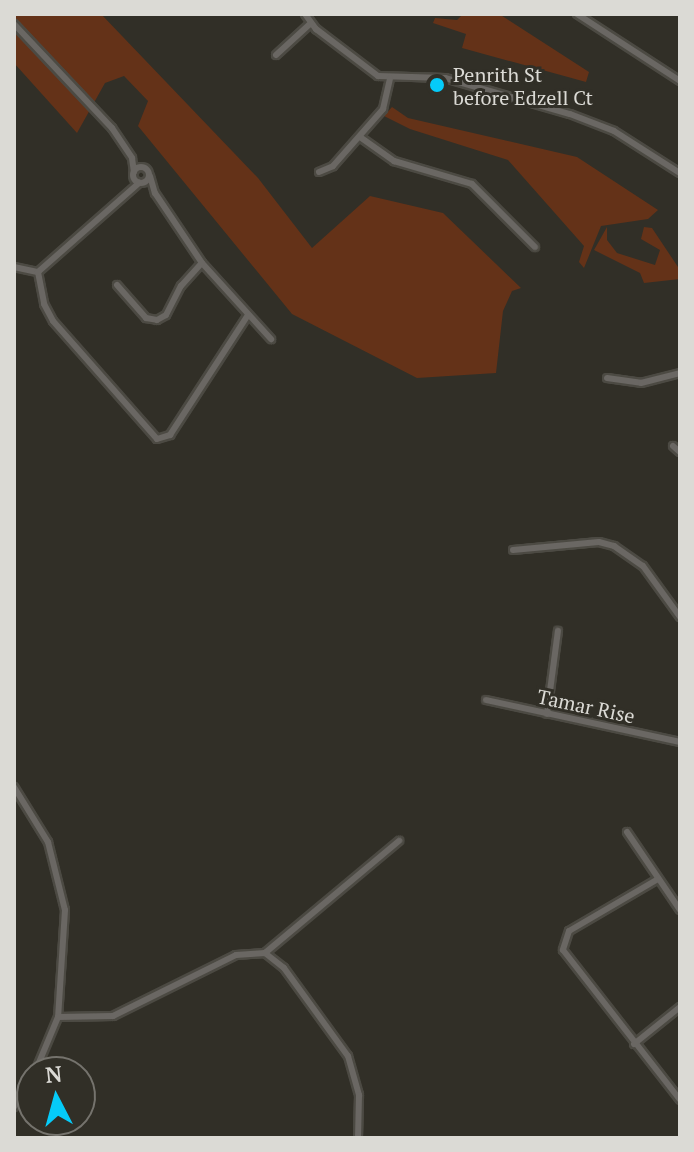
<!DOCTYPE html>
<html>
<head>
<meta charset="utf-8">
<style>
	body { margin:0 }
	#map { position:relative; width:694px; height:1152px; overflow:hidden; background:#312f27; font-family:"PT Serif",serif }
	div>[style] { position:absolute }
	.green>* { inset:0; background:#643218 }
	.roads { filter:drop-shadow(2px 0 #4c4a43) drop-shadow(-2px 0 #4c4a43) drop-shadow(0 2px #4c4a43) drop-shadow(0 -2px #4c4a43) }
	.minor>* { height:6px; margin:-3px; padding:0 3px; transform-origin:3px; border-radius:3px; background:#6a6763 }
	.minor>.ring { margin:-3px; padding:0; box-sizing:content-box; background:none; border:6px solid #6a6763; border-radius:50% }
	.dots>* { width:22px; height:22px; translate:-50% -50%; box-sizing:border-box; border:4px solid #312f27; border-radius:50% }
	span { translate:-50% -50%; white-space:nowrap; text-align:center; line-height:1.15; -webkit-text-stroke:6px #312f27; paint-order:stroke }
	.poi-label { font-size:20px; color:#dbdad5 }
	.left { translate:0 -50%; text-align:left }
	.street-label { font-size:20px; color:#dbdad5 }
	.frame { position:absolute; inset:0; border:16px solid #dbdad5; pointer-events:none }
	.north { position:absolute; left:16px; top:1056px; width:80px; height:80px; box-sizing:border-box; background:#312f27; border:2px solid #75736d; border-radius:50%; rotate:354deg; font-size:22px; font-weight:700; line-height:32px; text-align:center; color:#dbdad5 }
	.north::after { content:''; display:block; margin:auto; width:28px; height:36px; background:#05cbf9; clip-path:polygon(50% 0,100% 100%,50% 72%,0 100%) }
</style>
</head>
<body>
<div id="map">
	<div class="green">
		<div style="clip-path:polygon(14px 14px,101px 14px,258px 178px,312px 248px,370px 196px,443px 213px,521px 288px,512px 291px,503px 311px,496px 373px,417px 378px,292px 314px,138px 126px,148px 101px,124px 76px,105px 83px,77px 133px,14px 63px)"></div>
		<div style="clip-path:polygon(463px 14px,499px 14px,589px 72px,586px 82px,462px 48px,466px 34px,433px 23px,435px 18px,457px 20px)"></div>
		<div style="clip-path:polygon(392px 107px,408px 118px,577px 157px,658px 210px,648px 219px,601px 226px,584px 268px,579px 262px,584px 246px,508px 160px,410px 129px,384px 116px)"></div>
		<div style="clip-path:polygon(607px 227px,607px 240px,617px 253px,655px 265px,660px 250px,641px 239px,644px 227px,652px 228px,680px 270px,680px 279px,644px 283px,640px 273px,594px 250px)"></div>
	</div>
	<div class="roads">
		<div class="minor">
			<div style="left:305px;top:14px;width:19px;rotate:54deg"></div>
			<div style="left:316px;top:29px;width:78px;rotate:37.2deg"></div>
			<div style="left:378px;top:76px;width:67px;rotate:1.7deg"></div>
			<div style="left:445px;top:78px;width:130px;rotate:16.1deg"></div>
			<div style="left:570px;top:114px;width:47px;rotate:21.1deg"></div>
			<div style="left:614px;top:131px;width:78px;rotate:32.5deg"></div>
			<div style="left:577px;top:14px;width:123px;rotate:33deg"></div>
			<div style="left:14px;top:24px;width:143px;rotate:46.7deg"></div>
			<div style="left:112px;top:128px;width:36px;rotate:56deg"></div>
			<div style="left:132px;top:158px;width:14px;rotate:82deg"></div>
			<div style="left:276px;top:55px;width:47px;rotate:-42.4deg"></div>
			<div style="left:360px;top:137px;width:42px;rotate:35.2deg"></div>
			<div style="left:394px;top:161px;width:81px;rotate:16.4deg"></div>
			<div style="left:472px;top:184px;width:89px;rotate:45deg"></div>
			<div class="ring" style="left:133px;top:167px;width:10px;height:10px"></div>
			<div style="left:319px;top:172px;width:15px;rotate:-23deg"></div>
			<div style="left:333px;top:166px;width:76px;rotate:-48.7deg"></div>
			<div style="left:383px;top:109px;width:31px;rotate:-77deg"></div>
			<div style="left:150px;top:176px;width:18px;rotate:74deg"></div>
			<div style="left:155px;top:193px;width:84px;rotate:56.1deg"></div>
			<div style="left:202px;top:263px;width:103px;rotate:47.8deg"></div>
			<div style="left:14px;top:267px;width:25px;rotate:12deg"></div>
			<div style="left:38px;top:272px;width:33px;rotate:79deg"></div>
			<div style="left:44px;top:304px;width:19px;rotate:62deg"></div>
			<div style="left:53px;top:321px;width:157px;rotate:48.6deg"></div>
			<div style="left:157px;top:439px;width:14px;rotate:-17deg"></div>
			<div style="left:170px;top:435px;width:143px;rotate:-57deg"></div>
			<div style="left:38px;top:272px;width:135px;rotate:-41.4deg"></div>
			<div style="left:117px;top:285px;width:44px;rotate:48.7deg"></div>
			<div style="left:146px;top:318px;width:11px;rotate:10deg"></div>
			<div style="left:157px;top:320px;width:10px;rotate:-29deg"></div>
			<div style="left:166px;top:315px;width:33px;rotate:-63deg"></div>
			<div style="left:181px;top:286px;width:31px;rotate:-48deg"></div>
			<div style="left:607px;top:378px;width:34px;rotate:8deg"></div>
			<div style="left:641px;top:383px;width:40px;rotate:-14.4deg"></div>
			<div style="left:673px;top:446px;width:9px;rotate:41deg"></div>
			<div style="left:513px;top:550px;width:86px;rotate:-5.3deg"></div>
			<div style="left:599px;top:542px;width:16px;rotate:15deg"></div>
			<div style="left:614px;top:546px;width:35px;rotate:35deg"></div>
			<div style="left:643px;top:566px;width:63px;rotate:54deg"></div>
			<div style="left:486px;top:700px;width:198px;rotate:12.2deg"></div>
			<div style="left:547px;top:714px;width:84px;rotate:-82.5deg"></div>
			<div style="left:14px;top:787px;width:65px;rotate:58.3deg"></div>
			<div style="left:48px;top:842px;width:70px;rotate:76deg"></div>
			<div style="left:65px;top:910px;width:107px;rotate:93.7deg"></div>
			<div style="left:58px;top:1017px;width:60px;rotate:112.7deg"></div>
			<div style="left:627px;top:832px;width:94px;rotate:55.8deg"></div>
			<div style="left:658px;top:879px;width:103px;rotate:149.7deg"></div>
			<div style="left:569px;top:931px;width:20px;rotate:108deg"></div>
			<div style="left:563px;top:950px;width:190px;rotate:52deg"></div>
			<div style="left:265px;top:953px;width:24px;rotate:38deg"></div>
			<div style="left:284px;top:968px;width:109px;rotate:54deg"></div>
			<div style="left:348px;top:1056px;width:41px;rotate:74.2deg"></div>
			<div style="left:359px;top:1095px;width:43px;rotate:91.3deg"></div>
			<div style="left:58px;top:1017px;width:55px;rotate:-1deg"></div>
			<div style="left:113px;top:1016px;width:137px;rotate:-26.4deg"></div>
			<div style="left:236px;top:955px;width:29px;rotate:-4deg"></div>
			<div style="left:265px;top:953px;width:175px;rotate:-39.9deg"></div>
			<div style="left:634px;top:1044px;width:59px;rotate:-38.8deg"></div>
			<div style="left:14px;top:1107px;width:35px;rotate:-59deg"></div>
		</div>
	</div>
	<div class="dots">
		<div style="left:437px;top:85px;background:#05cbf9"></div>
	</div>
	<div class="poi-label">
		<span class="left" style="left:453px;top:86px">Penrith St<br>before Edzell Ct</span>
	</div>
	<div class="street-label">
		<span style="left:586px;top:706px;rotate:12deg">Tamar Rise</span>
	</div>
	<div class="frame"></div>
	<div class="north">N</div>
</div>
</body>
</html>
